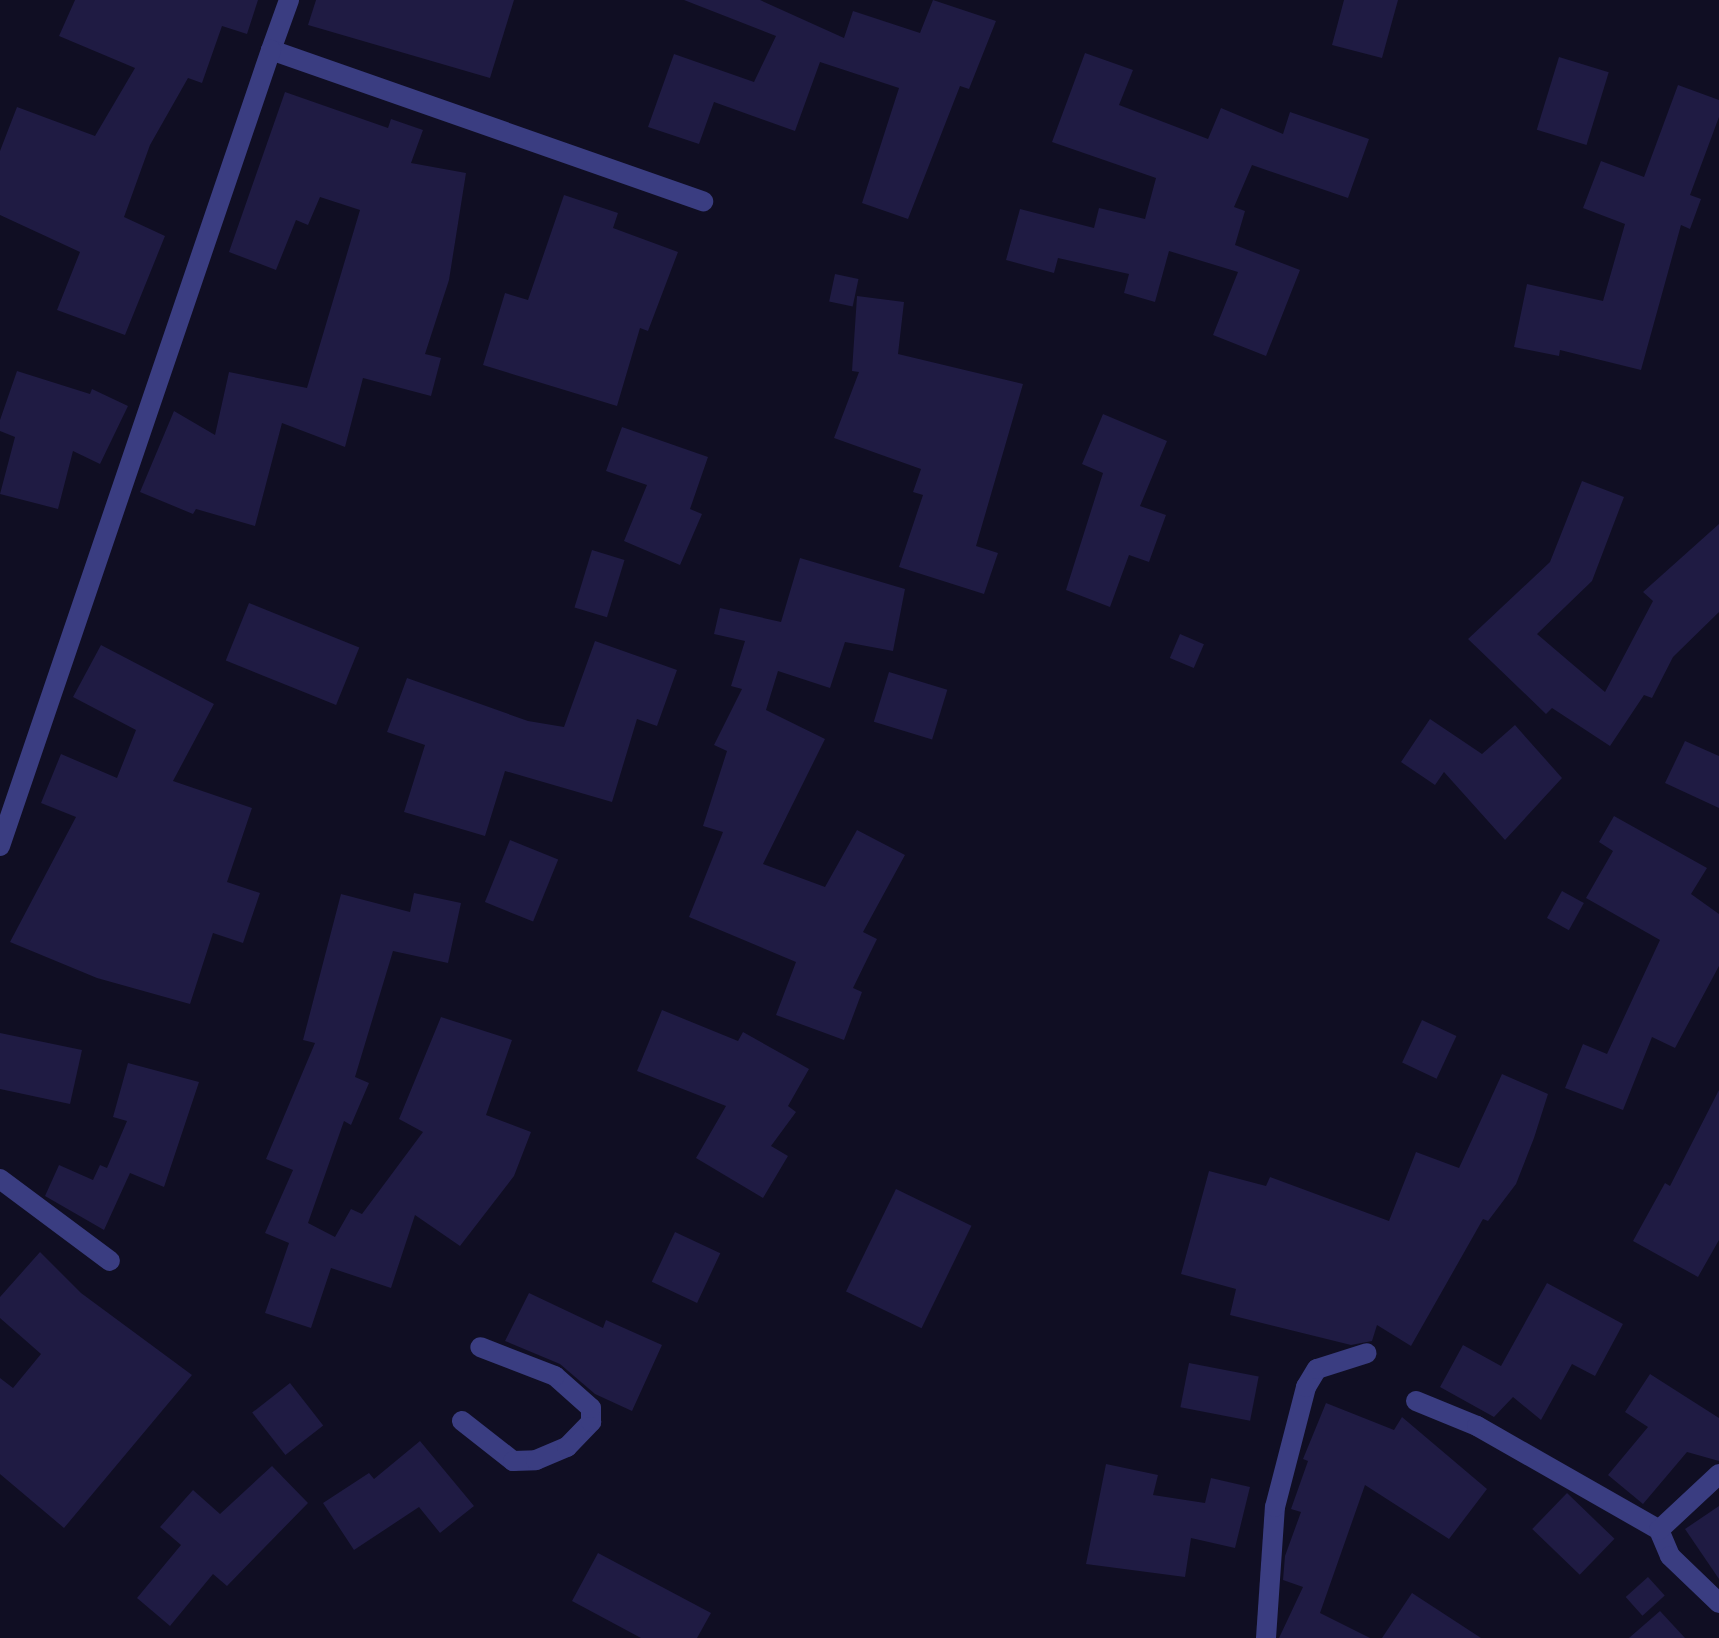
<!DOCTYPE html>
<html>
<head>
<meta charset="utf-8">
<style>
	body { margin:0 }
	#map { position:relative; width:1719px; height:1638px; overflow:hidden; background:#100e23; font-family:Montserrat,sans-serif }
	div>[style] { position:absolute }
	.building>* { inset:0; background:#1f1b43; transform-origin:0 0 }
	.minor>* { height:20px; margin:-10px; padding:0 10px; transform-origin:10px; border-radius:10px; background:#3a3d81 }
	span { translate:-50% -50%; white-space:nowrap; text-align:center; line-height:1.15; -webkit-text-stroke:8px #100e23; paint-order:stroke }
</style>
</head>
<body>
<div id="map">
	<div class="building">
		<div style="clip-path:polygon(75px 0,258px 0,247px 34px,222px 26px,202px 83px,188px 78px,150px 145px,124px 217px,165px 236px,125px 335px,57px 310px,80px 252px,0 215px,0 151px,17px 107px,95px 136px,135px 68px,59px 36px)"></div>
		<div style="clip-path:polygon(316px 0,514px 0,490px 78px,308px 25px)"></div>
		<div style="clip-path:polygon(684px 0,760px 0,844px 38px,853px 11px,920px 33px,933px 0,996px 21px,969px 89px,960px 86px,908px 219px,862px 203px,899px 88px,820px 62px,795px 131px,714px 102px,699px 144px,648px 127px,674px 54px,754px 82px,776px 36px)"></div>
		<div style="clip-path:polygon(1344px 0,1398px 0,1382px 58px,1332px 45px)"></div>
		<div style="clip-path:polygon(1085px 53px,1133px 70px,1119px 105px,1208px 139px,1221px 108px,1283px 134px,1290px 112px,1369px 139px,1348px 198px,1252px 165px,1234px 207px,1245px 211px,1235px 245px,1300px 270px,1266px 356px,1213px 335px,1238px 272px,1169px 251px,1155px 302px,1124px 293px,1129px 274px,1058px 258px,1054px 273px,1006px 260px,1020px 209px,1094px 228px,1099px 208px,1145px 219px,1156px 178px,1052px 142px)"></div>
		<div style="left:1559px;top:57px;width:52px;height:76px;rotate:17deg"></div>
		<div style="clip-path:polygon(1678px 85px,1719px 100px,1719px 117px,1690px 195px,1701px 199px,1690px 229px,1681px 225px,1641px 370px,1560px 350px,1559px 356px,1514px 347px,1527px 284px,1603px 301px,1625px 224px,1583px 208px,1601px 161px,1644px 177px)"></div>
		<div style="clip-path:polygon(285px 92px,388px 128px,391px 119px,423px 130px,411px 163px,466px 173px,449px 280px,425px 354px,441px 358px,431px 396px,363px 378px,345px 447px,282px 423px,255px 526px,196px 509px,193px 514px,140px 492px,174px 411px,215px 435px,229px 372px,307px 388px,360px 210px,320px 197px,308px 225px,296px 220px,276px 270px,229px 252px)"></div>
		<div style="clip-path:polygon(564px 195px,618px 213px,613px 228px,678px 252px,648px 331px,640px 328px,617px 406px,483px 365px,505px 293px,528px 300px)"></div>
		<div style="left:835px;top:274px;width:24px;height:28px;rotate:12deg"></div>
		<div style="clip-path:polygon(857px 296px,904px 302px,898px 354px,1023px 384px,976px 546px,998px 553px,984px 594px,899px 567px,923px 495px,913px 492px,921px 469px,834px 438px,859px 372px,852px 371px)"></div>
		<div style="clip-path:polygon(17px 371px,90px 394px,92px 389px,128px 406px,100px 464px,73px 451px,58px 509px,0 494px,15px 437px,0 431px,0 420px)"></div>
		<div style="clip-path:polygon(1103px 414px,1167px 441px,1140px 506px,1166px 515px,1149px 562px,1129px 555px,1110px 607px,1066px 590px,1103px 473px,1082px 464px)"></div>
		<div style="clip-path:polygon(622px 427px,708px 457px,690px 509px,702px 514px,680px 565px,624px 541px,647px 485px,606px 471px)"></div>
		<div style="clip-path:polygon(1582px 481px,1624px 497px,1592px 581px,1537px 634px,1605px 692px,1653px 601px,1643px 592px,1719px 524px,1719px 612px,1673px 657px,1652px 698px,1644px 695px,1610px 746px,1552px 708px,1546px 714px,1468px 639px,1550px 562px)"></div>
		<div style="left:592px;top:550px;width:34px;height:60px;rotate:17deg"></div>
		<div style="clip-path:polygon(800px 558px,905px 589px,893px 651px,845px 642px,830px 688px,778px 671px,766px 710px,825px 739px,763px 864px,825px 887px,857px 830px,905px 855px,863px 932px,877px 939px,853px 988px,862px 992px,844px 1040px,776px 1015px,796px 962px,689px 917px,723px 832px,703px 826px,727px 751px,714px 745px,742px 689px,731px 686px,745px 641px,714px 634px,720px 608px,781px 622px)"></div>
		<div style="left:249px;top:603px;width:119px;height:62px;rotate:22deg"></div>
		<div style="left:1180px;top:634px;width:26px;height:26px;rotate:23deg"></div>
		<div style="clip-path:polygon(595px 641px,677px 670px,657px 726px,637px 719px,612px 802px,505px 771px,485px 836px,404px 812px,425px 745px,387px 732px,407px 678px,528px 721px,564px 727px)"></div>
		<div style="clip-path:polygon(101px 645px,214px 704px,173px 781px,252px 808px,227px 882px,260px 893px,243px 943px,213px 933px,190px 1004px,97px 978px,10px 942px,76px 817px,41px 803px,61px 754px,117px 778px,136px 730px,73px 697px)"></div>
		<div style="left:889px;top:672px;width:61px;height:52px;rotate:17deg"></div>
		<div style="clip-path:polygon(1430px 719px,1482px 754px,1515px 725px,1562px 778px,1505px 840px,1444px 772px,1435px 785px,1401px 762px)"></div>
		<div style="clip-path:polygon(1685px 741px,1719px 756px,1719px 808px,1665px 783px)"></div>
		<div style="clip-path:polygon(1614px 816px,1707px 868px,1691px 894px,1719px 914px,1719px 966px,1675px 1048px,1652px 1037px,1623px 1110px,1565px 1088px,1583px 1044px,1607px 1054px,1660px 940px,1586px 898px,1613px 851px,1599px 842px)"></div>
		<div style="left:510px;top:840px;width:52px;height:67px;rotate:22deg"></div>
		<div style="left:1562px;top:891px;width:25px;height:31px;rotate:29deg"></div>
		<div style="clip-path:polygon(414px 893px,461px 903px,448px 963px,393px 951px,355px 1077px,369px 1083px,351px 1125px,344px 1121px,308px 1223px,335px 1237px,351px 1209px,362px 1214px,423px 1132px,399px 1119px,441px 1017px,512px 1040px,486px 1115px,531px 1132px,514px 1176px,460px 1246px,415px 1215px,391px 1288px,331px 1268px,311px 1328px,265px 1313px,289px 1243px,265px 1233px,293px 1170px,266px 1159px,315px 1043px,303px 1040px,341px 894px,410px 912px)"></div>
		<div style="clip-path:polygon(662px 1010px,738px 1041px,743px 1032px,809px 1069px,788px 1106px,796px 1112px,771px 1146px,788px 1156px,763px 1198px,696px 1158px,726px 1106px,637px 1071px)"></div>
		<div style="left:1422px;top:1020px;width:38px;height:47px;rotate:25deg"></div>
		<div style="clip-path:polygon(0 1033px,82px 1050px,70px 1104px,0 1089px)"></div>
		<div style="clip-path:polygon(128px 1063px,199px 1082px,164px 1187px,130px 1173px,104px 1230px,45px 1196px,59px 1165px,93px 1180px,100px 1165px,107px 1168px,127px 1121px,113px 1117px)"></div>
		<div style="clip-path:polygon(1502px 1074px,1548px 1094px,1534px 1138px,1516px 1184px,1488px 1221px,1483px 1219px,1411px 1346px,1377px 1325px,1372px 1341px,1351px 1345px,1230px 1315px,1236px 1289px,1181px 1274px,1209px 1171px,1266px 1186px,1270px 1177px,1389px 1221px,1416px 1152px,1459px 1168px)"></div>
		<div style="clip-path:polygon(1719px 1090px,1719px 1240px,1698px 1277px,1633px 1241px,1665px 1183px,1670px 1186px)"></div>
		<div style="left:896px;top:1189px;width:84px;height:114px;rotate:26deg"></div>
		<div style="left:675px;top:1232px;width:50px;height:55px;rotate:25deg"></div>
		<div style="clip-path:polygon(40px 1252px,81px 1293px,192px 1375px,64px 1528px,0 1474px,0 1378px,13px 1388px,41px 1354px,0 1318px,0 1297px)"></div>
		<div style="clip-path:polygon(1547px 1283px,1623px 1324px,1595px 1376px,1572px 1364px,1541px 1420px,1513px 1397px,1494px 1417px,1440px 1387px,1463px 1345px,1501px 1366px)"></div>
		<div style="clip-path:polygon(529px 1293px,603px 1328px,606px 1320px,662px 1345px,632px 1411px,595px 1394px,560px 1364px,505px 1341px)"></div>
		<div style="left:1189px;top:1363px;width:71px;height:45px;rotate:11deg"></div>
		<div style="clip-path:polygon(1650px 1374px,1719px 1418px,1719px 1461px,1687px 1452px,1643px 1504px,1608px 1475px,1648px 1427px,1625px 1412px)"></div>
		<div style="left:290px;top:1383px;width:54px;height:48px;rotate:52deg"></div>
		<div style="clip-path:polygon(1326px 1403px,1394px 1430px,1402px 1417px,1487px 1489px,1449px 1539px,1365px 1485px,1320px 1613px,1370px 1638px,1279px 1638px,1303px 1587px,1283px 1580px,1285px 1556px,1301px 1512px,1291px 1509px,1308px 1461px,1303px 1459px)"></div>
		<div style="clip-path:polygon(420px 1441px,474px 1506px,440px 1533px,419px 1507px,354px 1550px,323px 1503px,369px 1473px,374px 1479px)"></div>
		<div style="clip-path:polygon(1106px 1464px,1158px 1475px,1153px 1495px,1205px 1503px,1211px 1478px,1250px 1487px,1235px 1548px,1191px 1538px,1185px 1577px,1086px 1564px)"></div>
		<div style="clip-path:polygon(272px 1466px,308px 1503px,227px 1586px,213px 1574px,170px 1626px,137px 1598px,181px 1545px,160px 1527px,193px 1490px,220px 1514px)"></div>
		<div style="left:1567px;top:1493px;width:66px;height:50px;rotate:44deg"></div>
		<div style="clip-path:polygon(1719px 1506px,1719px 1579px,1685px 1529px)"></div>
		<div style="clip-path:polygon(598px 1553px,711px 1613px,697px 1638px,641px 1638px,572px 1601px)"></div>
		<div style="left:1648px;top:1577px;width:25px;height:30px;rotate:48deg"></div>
		<div style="clip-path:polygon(1412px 1593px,1481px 1638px,1382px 1638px)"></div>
		<div style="clip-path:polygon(1660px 1611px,1685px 1638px,1629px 1638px)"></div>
	</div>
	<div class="minor">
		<div style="left:289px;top:0;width:53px;rotate:109.8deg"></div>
		<div style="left:271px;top:50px;width:458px;rotate:19.3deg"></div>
		<div style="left:0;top:846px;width:841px;rotate:-71.2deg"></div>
		<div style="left:0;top:1179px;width:137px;rotate:36.7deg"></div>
		<div style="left:1416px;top:1401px;width:66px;rotate:22.3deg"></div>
		<div style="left:1477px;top:1426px;width:210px;rotate:29.7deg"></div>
		<div style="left:1659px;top:1530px;width:28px;rotate:67deg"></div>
		<div style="left:1670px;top:1556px;width:68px;rotate:43.8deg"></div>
		<div style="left:462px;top:1421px;width:65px;rotate:38.1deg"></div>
		<div style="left:513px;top:1461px;width:23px;rotate:-2deg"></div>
		<div style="left:536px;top:1460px;width:34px;rotate:-23deg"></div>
		<div style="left:567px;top:1447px;width:35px;rotate:-46deg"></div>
		<div style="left:591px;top:1422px;width:14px;rotate:-90deg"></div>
		<div style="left:591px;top:1408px;width:48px;rotate:-138.4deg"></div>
		<div style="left:555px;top:1376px;width:80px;rotate:-158.9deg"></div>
		<div style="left:1659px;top:1530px;width:82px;rotate:-43deg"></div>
		<div style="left:1266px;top:1638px;width:131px;rotate:-86.1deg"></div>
		<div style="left:1275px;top:1507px;width:124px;rotate:-75.5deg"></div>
		<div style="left:1306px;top:1387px;width:21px;rotate:-59deg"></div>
		<div style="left:1317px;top:1369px;width:52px;rotate:-17.7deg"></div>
	</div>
</div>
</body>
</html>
